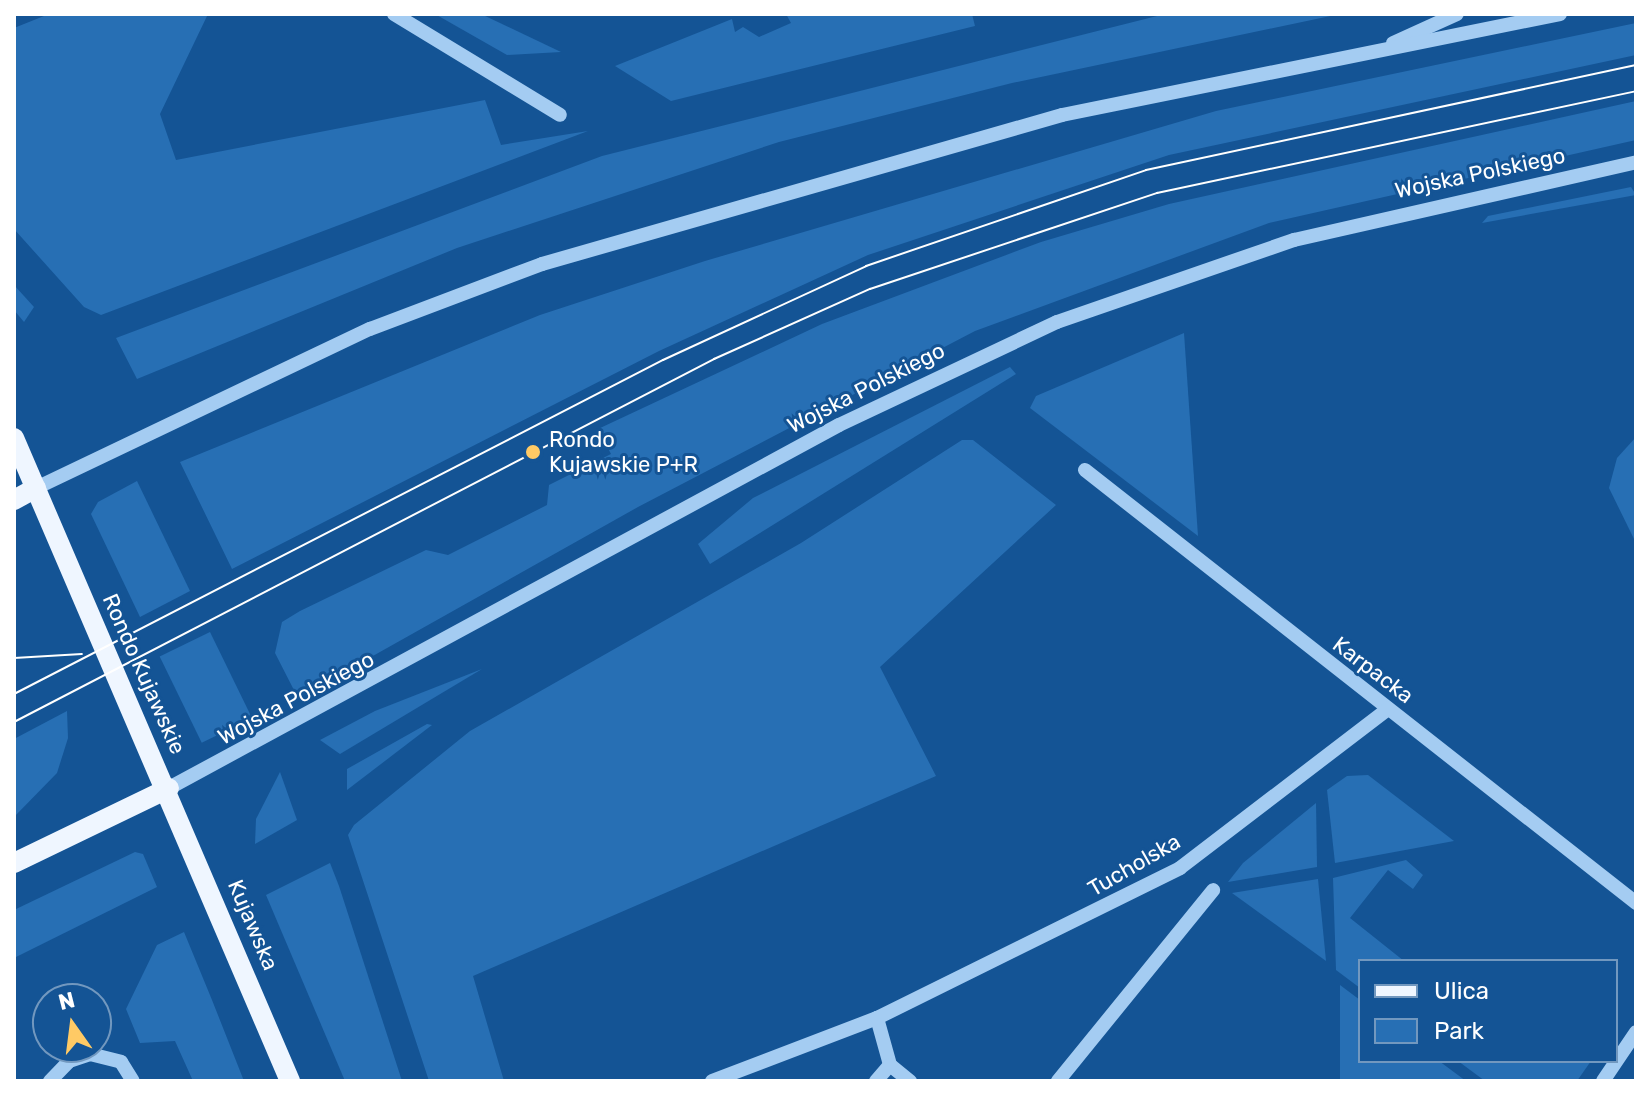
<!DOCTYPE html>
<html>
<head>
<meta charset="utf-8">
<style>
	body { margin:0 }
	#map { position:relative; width:1650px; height:1095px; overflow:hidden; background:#145495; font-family:Rubik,sans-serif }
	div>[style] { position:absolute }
	.green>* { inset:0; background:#276fb4; transform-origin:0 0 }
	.minor>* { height:14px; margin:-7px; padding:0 7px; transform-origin:7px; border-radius:7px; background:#a4ccf2 }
	.major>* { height:20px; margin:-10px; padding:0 10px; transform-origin:10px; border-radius:10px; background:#eff6ff }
	.tram>* { height:2px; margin:-1px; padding:0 1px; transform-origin:1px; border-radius:1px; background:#fff }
	.dots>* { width:22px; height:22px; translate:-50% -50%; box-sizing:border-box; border:4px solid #145495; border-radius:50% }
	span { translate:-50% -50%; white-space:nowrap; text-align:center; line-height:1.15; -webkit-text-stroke:6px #145495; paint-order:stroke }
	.street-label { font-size:22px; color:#fff }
	.poi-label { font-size:22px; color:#fff }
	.left { translate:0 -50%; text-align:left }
	.frame { position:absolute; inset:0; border:16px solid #fff; pointer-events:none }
	.legend { position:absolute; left:1358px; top:959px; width:260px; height:104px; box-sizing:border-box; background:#145495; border:2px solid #7298bf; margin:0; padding:10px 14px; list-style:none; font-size:24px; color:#fff }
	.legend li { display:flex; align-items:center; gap:16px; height:40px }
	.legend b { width:40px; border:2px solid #7298bf }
	.north { position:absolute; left:32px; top:983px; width:80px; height:80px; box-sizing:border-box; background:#145495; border:2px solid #7298bf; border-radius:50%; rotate:346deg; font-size:22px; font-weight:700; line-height:32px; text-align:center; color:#fff }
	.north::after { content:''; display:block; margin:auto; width:28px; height:36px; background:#ffca65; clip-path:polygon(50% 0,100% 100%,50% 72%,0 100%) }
</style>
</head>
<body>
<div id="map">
	<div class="green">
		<div style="clip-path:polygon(49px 14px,208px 14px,160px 114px,176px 160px,485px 100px,501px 145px,588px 131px,101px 315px,84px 307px,14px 229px,14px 28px)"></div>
		<div style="clip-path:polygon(435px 14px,481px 14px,561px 52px,507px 55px)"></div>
		<div style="clip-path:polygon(786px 14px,972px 14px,975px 26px,671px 101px,615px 66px,732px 19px,735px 32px,743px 27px,759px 37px,791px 23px)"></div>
		<div style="clip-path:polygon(1165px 14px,1340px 14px,1012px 83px,779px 142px,457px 248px,137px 379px,116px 338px,602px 156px)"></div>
		<div style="clip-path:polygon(1636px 23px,1636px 55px,1169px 155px,868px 255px,659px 351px,232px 569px,180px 462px,540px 315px,705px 261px,1216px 111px)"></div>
		<div style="clip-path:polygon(1636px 101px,1636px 140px,1269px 223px,975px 331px,638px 507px,298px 698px,275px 653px,282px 622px,300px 611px,426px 550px,448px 555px,547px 505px,549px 485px,611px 454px,598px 429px,822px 324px,1041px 242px,1169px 204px)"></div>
		<div style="clip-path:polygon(1631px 187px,1636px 195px,1482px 223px,1488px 216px)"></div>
		<div style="clip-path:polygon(14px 285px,34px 307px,24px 322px,14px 310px)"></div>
		<div style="clip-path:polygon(1184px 333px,1198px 536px,1030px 408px,1036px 396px)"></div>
		<div style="clip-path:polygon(1010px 367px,1016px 374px,710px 564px,698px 544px,753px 498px)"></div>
		<div style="clip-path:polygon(1636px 437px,1636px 543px,1609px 488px,1617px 458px)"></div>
		<div style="clip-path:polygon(962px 440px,973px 440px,1056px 505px,880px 667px,936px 776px,473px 976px,504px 1081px,429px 1081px,348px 835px,354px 825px,470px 731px,801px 543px)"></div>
		<div style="clip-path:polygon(137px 481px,190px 591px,140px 617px,91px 514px,98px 502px)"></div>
		<div style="left:210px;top:632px;width:96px;height:56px;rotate:64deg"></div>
		<div style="clip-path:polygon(482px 669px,340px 754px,320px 740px,375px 711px)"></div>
		<div style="clip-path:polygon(67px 711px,68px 738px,57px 773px,14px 817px,14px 739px)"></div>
		<div style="clip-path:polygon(427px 724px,432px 725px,347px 790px,347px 769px)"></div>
		<div style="clip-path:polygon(280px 772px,297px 820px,255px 844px,256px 819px)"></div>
		<div style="clip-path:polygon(1368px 775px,1454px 841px,1335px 863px,1327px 790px,1347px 776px)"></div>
		<div style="clip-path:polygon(1316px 803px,1317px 867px,1228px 882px,1243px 863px)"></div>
		<div style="clip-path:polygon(135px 852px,143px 854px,157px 887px,14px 958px,14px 910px)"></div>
		<div style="clip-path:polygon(1406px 860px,1423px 875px,1413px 889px,1388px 870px,1350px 918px,1404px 961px,1360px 961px,1360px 988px,1336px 970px,1333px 878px)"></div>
		<div style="clip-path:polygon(330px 863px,339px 886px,402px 1081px,345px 1081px,266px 895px)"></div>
		<div style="clip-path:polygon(1318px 879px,1326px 961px,1232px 893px)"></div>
		<div style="clip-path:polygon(184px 932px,212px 1000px,244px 1081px,193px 1081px,175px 1041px,140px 1043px,126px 1009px,157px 945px)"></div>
		<div style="clip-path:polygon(1340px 985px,1360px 1000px,1360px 1061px,1439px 1061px,1466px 1081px,1340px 1081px)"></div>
		<div style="clip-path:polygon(1458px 1061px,1591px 1061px,1577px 1081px,1485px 1081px)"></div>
	</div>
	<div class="minor">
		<div style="left:394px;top:14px;width:194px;rotate:31.3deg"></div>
		<div style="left:1393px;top:43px;width:70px;rotate:-24.4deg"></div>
		<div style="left:1085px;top:470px;width:701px;rotate:38.16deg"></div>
		<div style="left:36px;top:488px;width:370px;rotate:-25.5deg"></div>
		<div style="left:370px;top:329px;width:184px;rotate:-20.7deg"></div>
		<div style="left:542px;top:264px;width:541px;rotate:-15.99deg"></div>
		<div style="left:1062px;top:115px;width:508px;rotate:-11.46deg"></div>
		<div style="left:169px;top:788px;width:762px;rotate:-28.45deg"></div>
		<div style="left:839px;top:425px;width:241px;rotate:-25.3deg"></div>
		<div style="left:1057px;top:322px;width:251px;rotate:-19.1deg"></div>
		<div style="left:1294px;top:240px;width:351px;rotate:-12.8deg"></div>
		<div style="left:877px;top:1018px;width:49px;rotate:74.5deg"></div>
		<div style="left:890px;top:1065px;width:26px;rotate:39deg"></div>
		<div style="left:50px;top:1081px;width:28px;rotate:-46deg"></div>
		<div style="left:69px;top:1061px;width:22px;rotate:-18deg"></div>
		<div style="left:90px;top:1054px;width:32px;rotate:14deg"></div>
		<div style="left:121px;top:1062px;width:22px;rotate:58deg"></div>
		<div style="left:712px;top:1081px;width:177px;rotate:-20.9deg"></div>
		<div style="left:877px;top:1018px;width:338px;rotate:-26.3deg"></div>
		<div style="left:1180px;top:868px;width:262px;rotate:-37.4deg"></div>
		<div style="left:876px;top:1081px;width:21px;rotate:-49deg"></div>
		<div style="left:1058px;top:1081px;width:246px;rotate:-50.9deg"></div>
		<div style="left:1603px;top:1081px;width:59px;rotate:-56deg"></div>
	</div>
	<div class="major">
		<div style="left:14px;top:438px;width:700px;rotate:66.77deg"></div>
		<div style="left:14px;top:500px;width:25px;rotate:-29deg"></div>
		<div style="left:14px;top:863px;width:172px;rotate:-25.8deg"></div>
	</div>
	<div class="tram">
		<div style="left:14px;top:658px;width:68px;rotate:-3.4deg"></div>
		<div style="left:14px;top:694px;width:730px;rotate:-27.23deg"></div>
		<div style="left:663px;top:360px;width:224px;rotate:-24.8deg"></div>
		<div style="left:866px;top:266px;width:296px;rotate:-18.9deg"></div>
		<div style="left:1146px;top:170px;width:501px;rotate:-12.09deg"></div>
		<div style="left:14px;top:722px;width:789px;rotate:-27.41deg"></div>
		<div style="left:714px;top:359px;width:171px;rotate:-24.2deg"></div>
		<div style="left:870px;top:289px;width:303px;rotate:-18.5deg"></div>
		<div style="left:1157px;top:193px;width:490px;rotate:-12deg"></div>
	</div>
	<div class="dots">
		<div style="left:533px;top:452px;background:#ffca65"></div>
	</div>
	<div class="street-label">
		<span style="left:1480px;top:173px;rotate:-12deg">Wojska Polskiego</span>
		<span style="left:866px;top:388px;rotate:-27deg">Wojska Polskiego</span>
		<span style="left:1373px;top:670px;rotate:37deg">Karpacka</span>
		<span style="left:144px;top:674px;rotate:66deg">Rondo Kujawskie</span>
		<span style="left:296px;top:698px;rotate:-28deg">Wojska Polskiego</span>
		<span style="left:1134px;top:865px;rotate:-30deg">Tucholska</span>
		<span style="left:253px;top:925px;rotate:67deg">Kujawska</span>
	</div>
	<div class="poi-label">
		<span class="left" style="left:549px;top:452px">Rondo<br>Kujawskie P+R</span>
	</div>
	<div class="frame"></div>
	<ul class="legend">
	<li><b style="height:10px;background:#eff6ff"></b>Ulica</li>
	<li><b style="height:22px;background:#276fb4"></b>Park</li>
	</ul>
	<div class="north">N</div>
</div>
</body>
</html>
